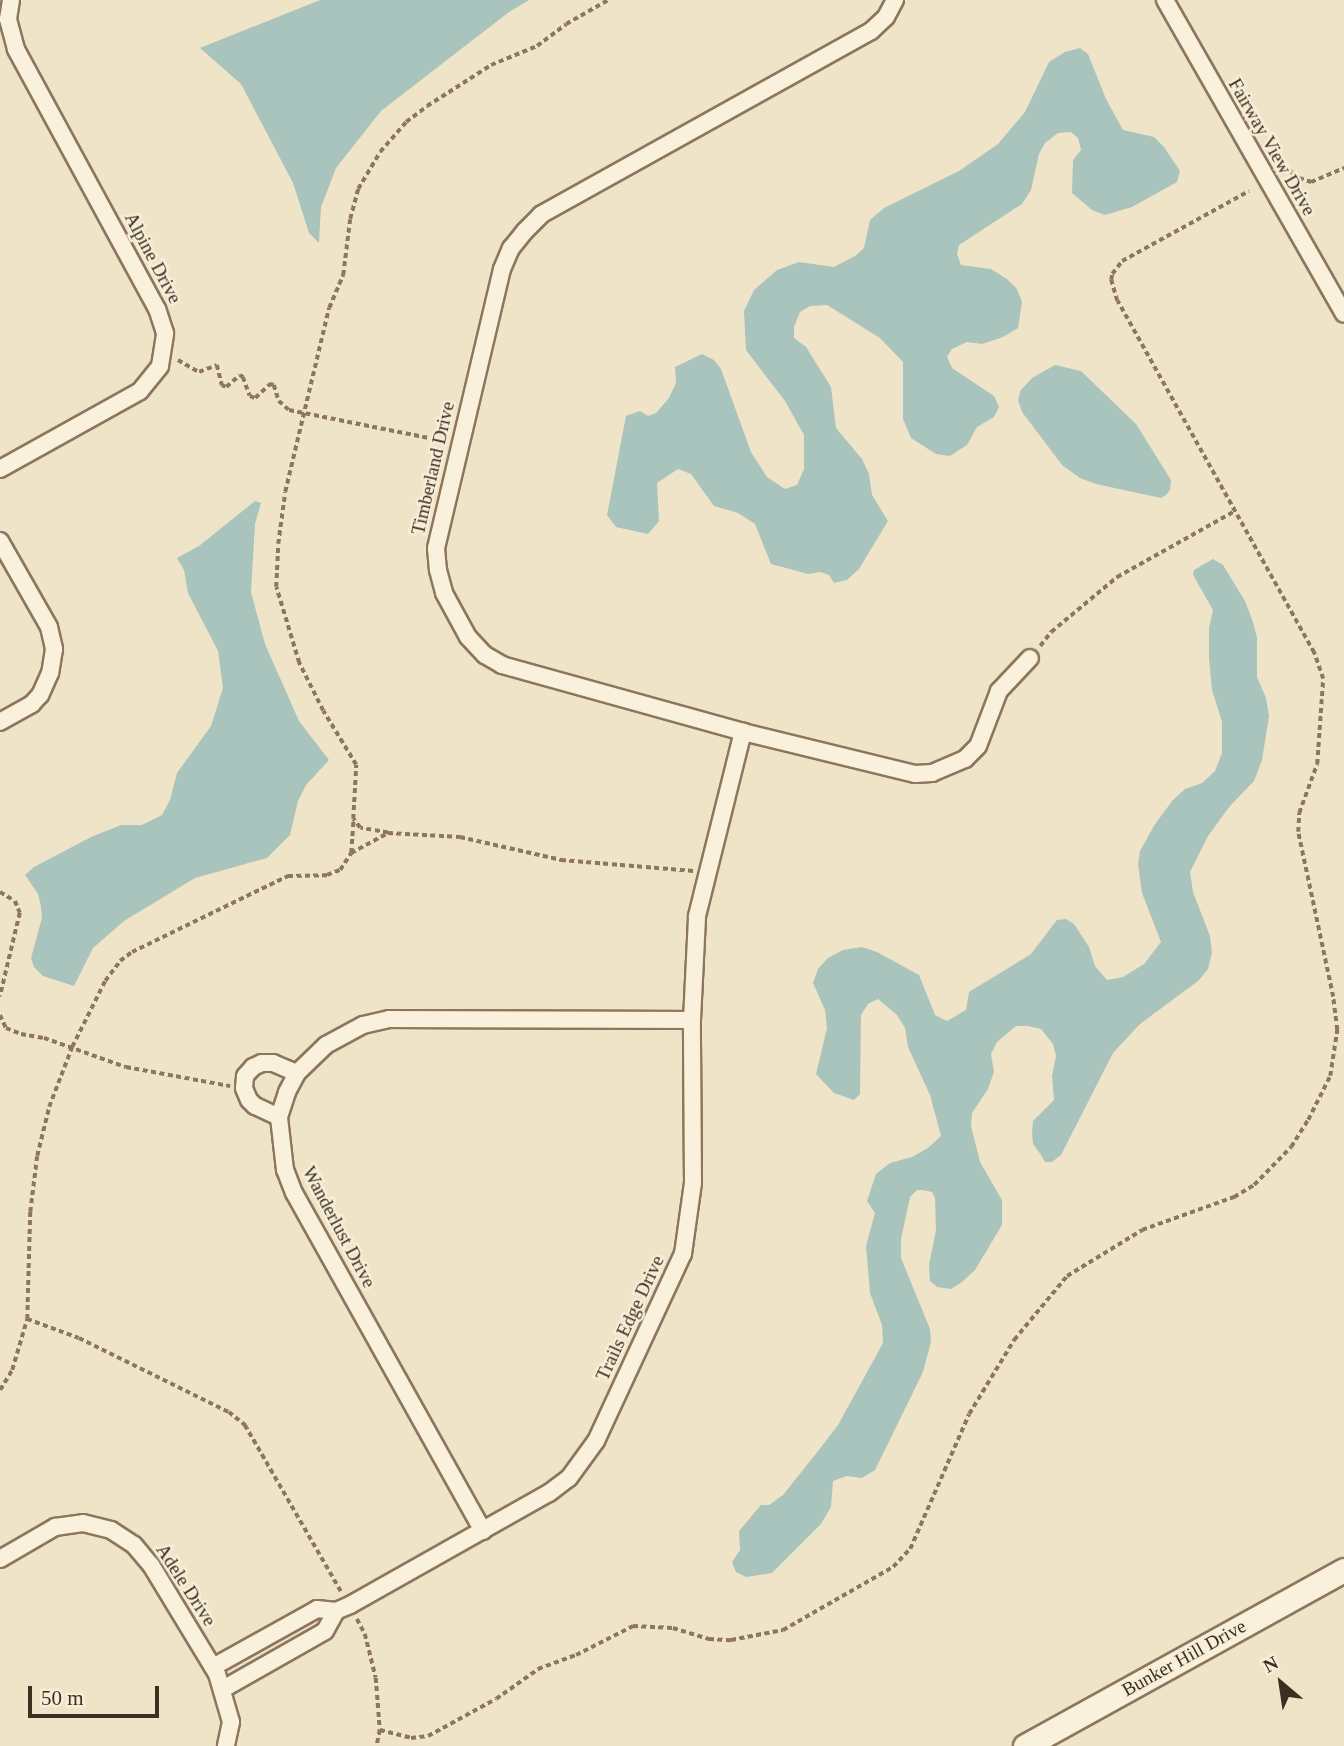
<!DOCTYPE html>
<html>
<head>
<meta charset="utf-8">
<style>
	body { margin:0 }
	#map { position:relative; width:1344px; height:1746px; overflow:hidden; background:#f0e4c8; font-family:"Times New Roman",serif }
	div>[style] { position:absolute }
	.water>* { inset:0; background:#a9c4bc }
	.path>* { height:3.5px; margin-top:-1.75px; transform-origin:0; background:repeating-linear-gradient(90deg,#8d765c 0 5px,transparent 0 8.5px) }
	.roads { filter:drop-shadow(2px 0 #8d765c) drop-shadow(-2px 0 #8d765c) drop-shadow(0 2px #8d765c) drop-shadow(0 -2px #8d765c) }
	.street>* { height:16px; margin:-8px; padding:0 8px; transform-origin:8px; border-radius:8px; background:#faf1dc }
	.secondary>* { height:23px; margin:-11.5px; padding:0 11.5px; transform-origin:11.5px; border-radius:11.5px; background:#faf1dc }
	span { translate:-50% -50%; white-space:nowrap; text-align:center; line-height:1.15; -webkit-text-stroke:5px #f7eed8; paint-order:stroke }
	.street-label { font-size:19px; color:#3d2e20 }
	.north { position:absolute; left:1246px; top:1648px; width:70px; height:70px; -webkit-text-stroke:5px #f7eed8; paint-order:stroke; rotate:331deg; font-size:19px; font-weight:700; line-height:28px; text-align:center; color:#3d2e20 }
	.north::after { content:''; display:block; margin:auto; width:24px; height:32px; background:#3d2e20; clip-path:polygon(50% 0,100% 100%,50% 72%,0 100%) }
	.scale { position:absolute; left:28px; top:1686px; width:131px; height:32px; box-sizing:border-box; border:4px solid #3d2e20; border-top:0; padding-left:9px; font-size:21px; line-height:24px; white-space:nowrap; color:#3d2e20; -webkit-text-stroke:5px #f7eed8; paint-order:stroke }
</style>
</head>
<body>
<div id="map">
	<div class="water">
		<div style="clip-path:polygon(320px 0,529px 0,509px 12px,381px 111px,336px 168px,321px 207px,319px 243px,309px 233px,293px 183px,241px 84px,200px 48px)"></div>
		<div style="clip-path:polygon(1080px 48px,1088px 54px,1106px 99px,1123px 130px,1154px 137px,1164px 147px,1180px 171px,1177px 182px,1132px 207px,1105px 215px,1092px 210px,1072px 193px,1073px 160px,1081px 150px,1078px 138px,1071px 132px,1058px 133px,1045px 143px,1039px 154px,1031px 190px,1022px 204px,959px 245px,957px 254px,961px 265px,991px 269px,1007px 279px,1017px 289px,1022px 302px,1018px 328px,1003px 337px,982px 344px,967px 342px,952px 349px,947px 357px,952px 368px,994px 396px,999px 407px,994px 417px,977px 427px,967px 445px,950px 456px,936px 454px,911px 438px,903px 419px,903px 362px,880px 338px,827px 305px,810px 306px,800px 312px,794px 327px,794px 338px,806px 347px,831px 387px,836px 428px,862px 459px,869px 474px,872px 495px,888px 521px,859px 569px,847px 580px,834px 583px,829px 575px,820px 572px,808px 574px,771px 564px,755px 524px,738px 513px,714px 506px,691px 474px,678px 469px,657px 483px,659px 521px,648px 534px,616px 527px,607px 515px,626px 416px,640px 411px,648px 416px,656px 413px,669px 398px,676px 383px,675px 367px,702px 354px,714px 360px,721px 369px,751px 452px,767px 477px,785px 489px,797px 485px,804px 469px,804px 435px,785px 401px,746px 350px,744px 311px,754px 290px,777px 270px,799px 262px,834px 267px,855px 256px,864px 248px,870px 220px,884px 208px,959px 171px,998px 144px,1025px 112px,1049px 62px,1065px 52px)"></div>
		<div style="clip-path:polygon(1055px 365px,1081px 371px,1136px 424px,1171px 480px,1170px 490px,1166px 495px,1161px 498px,1096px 484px,1080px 478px,1062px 465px,1022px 412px,1018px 400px,1021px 390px,1032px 378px)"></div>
		<div style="clip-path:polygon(255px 501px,261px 503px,255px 524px,251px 592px,265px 644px,299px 721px,329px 760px,306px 785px,298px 801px,290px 835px,267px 858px,195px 878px,124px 921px,93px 948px,74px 986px,43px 976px,34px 967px,31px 958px,42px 918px,41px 907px,38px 894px,25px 875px,34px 867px,91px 837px,121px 825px,142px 825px,162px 815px,170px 800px,177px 773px,211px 726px,223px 688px,218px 651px,188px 593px,184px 570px,177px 558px,199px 546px)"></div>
		<div style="clip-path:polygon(1213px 559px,1223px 565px,1245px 601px,1253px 622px,1257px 638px,1257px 677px,1266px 698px,1269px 716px,1262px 760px,1254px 781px,1230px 806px,1208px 836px,1190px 872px,1193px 892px,1210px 936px,1212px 953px,1208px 969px,1198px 981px,1140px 1024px,1113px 1053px,1061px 1155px,1052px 1162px,1045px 1162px,1041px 1155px,1033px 1144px,1032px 1132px,1033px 1121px,1054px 1100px,1052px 1076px,1056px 1056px,1053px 1044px,1041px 1029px,1028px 1026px,1016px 1026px,997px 1042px,991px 1054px,994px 1072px,988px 1089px,972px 1113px,971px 1126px,980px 1162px,1002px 1200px,1002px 1225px,975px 1270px,962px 1282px,951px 1289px,937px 1287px,930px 1281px,929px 1265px,936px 1230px,935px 1198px,932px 1192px,923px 1190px,917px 1190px,910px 1197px,901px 1239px,901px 1258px,930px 1329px,931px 1342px,923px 1372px,875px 1470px,862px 1478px,847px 1476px,833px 1481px,831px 1507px,821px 1524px,772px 1573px,746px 1577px,736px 1572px,732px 1562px,740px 1550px,739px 1531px,761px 1505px,769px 1505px,783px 1495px,822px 1446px,838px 1425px,883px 1343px,882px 1325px,870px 1293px,866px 1246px,875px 1213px,867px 1201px,876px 1174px,890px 1163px,912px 1157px,928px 1148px,941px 1136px,930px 1095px,908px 1047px,905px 1028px,897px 1015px,878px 999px,868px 1004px,861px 1015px,860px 1094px,854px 1100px,834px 1093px,816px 1074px,827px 1028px,825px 1010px,813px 983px,818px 969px,828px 958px,843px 950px,862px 947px,877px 952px,919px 975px,935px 1015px,947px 1021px,966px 1010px,969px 992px,1031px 954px,1057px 920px,1066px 919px,1074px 924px,1089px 947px,1095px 966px,1107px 980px,1123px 977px,1144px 964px,1161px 942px,1142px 893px,1138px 864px,1140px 851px,1155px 824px,1173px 800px,1185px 789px,1202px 783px,1215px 771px,1222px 753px,1222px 722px,1212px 690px,1209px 659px,1209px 628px,1213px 610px,1193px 575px,1194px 570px)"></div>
	</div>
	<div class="path">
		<div style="left:1279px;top:172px;width:10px;rotate:-11deg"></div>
		<div style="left:1289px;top:170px;width:13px;rotate:39deg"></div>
		<div style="left:1299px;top:178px;width:13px;rotate:18deg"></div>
		<div style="left:1311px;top:182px;width:36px;rotate:-23deg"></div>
		<div style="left:178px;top:360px;width:24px;rotate:30deg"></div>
		<div style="left:199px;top:372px;width:19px;rotate:-21deg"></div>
		<div style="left:217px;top:365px;width:21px;rotate:76deg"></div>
		<div style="left:222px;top:385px;width:4px;rotate:27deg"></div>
		<div style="left:226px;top:387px;width:18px;rotate:-41deg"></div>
		<div style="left:240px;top:375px;width:4px;rotate:34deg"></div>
		<div style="left:243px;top:377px;width:20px;rotate:70deg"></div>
		<div style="left:250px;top:396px;width:5px;rotate:22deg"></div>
		<div style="left:255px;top:398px;width:21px;rotate:-43deg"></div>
		<div style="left:270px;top:384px;width:4px;rotate:14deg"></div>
		<div style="left:274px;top:385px;width:17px;rotate:73deg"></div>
		<div style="left:279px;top:401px;width:13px;rotate:42deg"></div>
		<div style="left:289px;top:410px;width:158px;rotate:11.3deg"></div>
		<div style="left:1040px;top:646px;width:18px;rotate:-52deg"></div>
		<div style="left:1051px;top:632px;width:86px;rotate:-39.8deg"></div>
		<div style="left:1117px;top:577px;width:135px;rotate:-29.2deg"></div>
		<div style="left:388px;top:833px;width:72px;rotate:3.2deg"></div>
		<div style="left:460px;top:837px;width:104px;rotate:12.8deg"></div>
		<div style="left:561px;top:860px;width:133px;rotate:4.7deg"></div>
		<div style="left:351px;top:853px;width:42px;rotate:-28.4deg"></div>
		<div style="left:388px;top:833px;width:28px;rotate:-170deg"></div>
		<div style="left:360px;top:828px;width:11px;rotate:-128deg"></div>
		<div style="left:353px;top:819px;width:54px;rotate:-86.8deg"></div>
		<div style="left:356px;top:765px;width:63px;rotate:-121.4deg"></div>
		<div style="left:323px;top:711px;width:54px;rotate:-116.6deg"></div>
		<div style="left:299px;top:663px;width:79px;rotate:-106.8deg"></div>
		<div style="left:276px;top:587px;width:43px;rotate:-87.3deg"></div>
		<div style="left:278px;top:544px;width:52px;rotate:-82.3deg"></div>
		<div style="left:285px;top:492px;width:189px;rotate:-76.6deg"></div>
		<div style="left:329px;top:308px;width:36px;rotate:-67deg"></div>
		<div style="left:343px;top:275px;width:56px;rotate:-82.9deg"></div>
		<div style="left:350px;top:219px;width:31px;rotate:-75deg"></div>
		<div style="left:358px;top:189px;width:43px;rotate:-59.3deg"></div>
		<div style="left:380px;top:152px;width:40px;rotate:-49deg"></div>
		<div style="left:406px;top:122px;width:26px;rotate:-37deg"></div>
		<div style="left:427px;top:106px;width:76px;rotate:-32.6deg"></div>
		<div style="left:491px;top:65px;width:50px;rotate:-22.4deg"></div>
		<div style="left:537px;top:46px;width:36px;rotate:-37deg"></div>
		<div style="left:566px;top:24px;width:48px;rotate:-29.7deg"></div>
		<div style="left:0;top:892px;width:17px;rotate:31deg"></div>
		<div style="left:15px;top:901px;width:13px;rotate:67deg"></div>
		<div style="left:20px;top:913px;width:86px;rotate:103.4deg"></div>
		<div style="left:0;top:1015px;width:14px;rotate:65deg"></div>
		<div style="left:6px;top:1028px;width:16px;rotate:22deg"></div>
		<div style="left:21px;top:1034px;width:23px;rotate:10deg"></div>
		<div style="left:44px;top:1038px;width:87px;rotate:19.5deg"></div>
		<div style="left:126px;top:1067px;width:106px;rotate:10.4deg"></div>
		<div style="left:27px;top:1319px;width:55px;rotate:20.1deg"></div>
		<div style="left:79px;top:1338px;width:167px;rotate:26.3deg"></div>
		<div style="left:229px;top:1412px;width:21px;rotate:39deg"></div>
		<div style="left:245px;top:1425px;width:192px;rotate:60deg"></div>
		<div style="left:0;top:1390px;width:23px;rotate:-59deg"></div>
		<div style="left:12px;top:1370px;width:53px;rotate:-73.6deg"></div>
		<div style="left:27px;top:1319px;width:107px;rotate:-88.4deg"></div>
		<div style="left:30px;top:1212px;width:56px;rotate:-82.9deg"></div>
		<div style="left:37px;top:1156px;width:50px;rotate:-76.2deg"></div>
		<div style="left:49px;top:1107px;width:64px;rotate:-69deg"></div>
		<div style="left:72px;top:1047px;width:74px;rotate:-63.4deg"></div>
		<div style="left:105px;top:981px;width:25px;rotate:-53deg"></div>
		<div style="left:120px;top:961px;width:15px;rotate:-37deg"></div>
		<div style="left:132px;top:952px;width:174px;rotate:-26deg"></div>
		<div style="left:288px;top:876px;width:39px;rotate:-1deg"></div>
		<div style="left:327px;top:875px;width:14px;rotate:-21deg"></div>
		<div style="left:340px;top:870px;width:20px;rotate:-57deg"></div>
		<div style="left:351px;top:853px;width:32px;rotate:-86deg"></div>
		<div style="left:357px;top:1619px;width:17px;rotate:62deg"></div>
		<div style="left:365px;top:1634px;width:45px;rotate:76deg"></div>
		<div style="left:376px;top:1678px;width:52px;rotate:85.6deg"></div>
		<div style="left:380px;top:1730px;width:16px;rotate:101deg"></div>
		<div style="left:380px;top:1730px;width:32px;rotate:14deg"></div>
		<div style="left:411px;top:1738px;width:17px;rotate:-7deg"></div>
		<div style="left:428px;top:1736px;width:77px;rotate:-28.6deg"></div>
		<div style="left:496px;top:1699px;width:52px;rotate:-35.5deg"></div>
		<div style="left:538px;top:1669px;width:40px;rotate:-20.2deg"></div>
		<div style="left:576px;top:1655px;width:64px;rotate:-27deg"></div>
		<div style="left:633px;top:1626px;width:40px;rotate:2.9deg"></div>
		<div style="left:673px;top:1628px;width:38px;rotate:17deg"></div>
		<div style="left:709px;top:1639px;width:22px;rotate:3deg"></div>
		<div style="left:731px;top:1640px;width:53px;rotate:-10.9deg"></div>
		<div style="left:783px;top:1630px;width:127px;rotate:-29.8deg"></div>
		<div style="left:893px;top:1567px;width:25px;rotate:-47deg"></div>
		<div style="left:910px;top:1549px;width:147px;rotate:-66.4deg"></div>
		<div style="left:969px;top:1414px;width:87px;rotate:-58.7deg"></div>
		<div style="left:1014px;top:1340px;width:83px;rotate:-50.4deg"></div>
		<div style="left:1067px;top:1276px;width:88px;rotate:-31.5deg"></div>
		<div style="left:1142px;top:1230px;width:98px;rotate:-19.7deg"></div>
		<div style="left:1234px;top:1197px;width:23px;rotate:-31deg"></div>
		<div style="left:1254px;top:1185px;width:53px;rotate:-45.8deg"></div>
		<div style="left:1291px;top:1147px;width:32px;rotate:-58deg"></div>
		<div style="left:1308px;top:1120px;width:49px;rotate:-63.4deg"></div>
		<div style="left:1330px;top:1076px;width:47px;rotate:-81.3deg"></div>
		<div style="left:1337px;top:1030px;width:33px;rotate:-97deg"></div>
		<div style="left:1333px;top:997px;width:169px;rotate:-102deg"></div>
		<div style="left:1298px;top:832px;width:19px;rotate:-87deg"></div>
		<div style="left:1299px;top:813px;width:52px;rotate:-69.8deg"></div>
		<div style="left:1317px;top:764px;width:85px;rotate:-86deg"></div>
		<div style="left:1323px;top:679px;width:28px;rotate:-109deg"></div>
		<div style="left:1314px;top:653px;width:403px;rotate:-119.2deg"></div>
		<div style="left:1117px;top:301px;width:22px;rotate:-106deg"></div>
		<div style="left:1111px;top:280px;width:6px;rotate:-81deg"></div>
		<div style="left:1112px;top:274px;width:16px;rotate:-52deg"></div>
		<div style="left:1122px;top:261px;width:145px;rotate:-28.9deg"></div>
	</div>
	<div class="roads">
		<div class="street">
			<div style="left:895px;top:0;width:19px;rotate:118deg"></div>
			<div style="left:886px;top:17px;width:21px;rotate:137deg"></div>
			<div style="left:871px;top:31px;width:378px;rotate:150.9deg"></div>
			<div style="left:541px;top:215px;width:23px;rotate:135deg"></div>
			<div style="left:525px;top:231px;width:22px;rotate:129deg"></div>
			<div style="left:511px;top:248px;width:23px;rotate:113deg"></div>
			<div style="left:502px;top:269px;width:287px;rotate:103.3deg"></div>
			<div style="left:436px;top:548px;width:22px;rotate:85deg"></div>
			<div style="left:438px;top:570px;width:24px;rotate:75deg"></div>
			<div style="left:444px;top:593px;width:50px;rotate:61.4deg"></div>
			<div style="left:468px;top:637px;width:25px;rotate:47deg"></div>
			<div style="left:485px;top:655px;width:20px;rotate:30deg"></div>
			<div style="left:502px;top:665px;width:250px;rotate:15.5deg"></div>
			<div style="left:743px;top:732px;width:177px;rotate:13.7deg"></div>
			<div style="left:915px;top:774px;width:17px;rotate:-3deg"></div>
			<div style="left:932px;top:773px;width:36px;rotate:-23deg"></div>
			<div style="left:965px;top:759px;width:18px;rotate:-45deg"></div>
			<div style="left:978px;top:746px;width:59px;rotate:-69.1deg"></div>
			<div style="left:999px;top:691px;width:45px;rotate:-46.8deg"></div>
			<div style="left:1165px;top:0;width:361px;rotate:60.3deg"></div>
			<div style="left:0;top:469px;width:160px;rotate:-29.1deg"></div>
			<div style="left:140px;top:391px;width:32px;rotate:-51deg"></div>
			<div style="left:160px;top:366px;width:33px;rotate:-81deg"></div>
			<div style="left:165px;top:333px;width:25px;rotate:-108deg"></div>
			<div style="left:157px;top:309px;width:296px;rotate:-118.5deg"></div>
			<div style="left:16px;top:49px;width:31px;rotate:-105deg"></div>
			<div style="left:8px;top:19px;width:19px;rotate:-81deg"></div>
			<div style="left:0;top:541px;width:99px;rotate:60.3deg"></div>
			<div style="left:49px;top:627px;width:23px;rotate:77deg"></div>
			<div style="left:54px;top:649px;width:24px;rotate:99deg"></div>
			<div style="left:50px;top:673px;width:24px;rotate:114deg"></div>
			<div style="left:40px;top:695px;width:12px;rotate:132deg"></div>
			<div style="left:32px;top:704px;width:37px;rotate:151deg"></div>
			<div style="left:279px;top:1117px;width:26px;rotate:-155deg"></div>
			<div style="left:255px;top:1106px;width:8px;rotate:-135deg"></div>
			<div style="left:249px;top:1100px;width:13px;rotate:-113deg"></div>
			<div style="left:244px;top:1088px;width:12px;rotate:-85deg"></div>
			<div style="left:245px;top:1076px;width:12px;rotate:-48deg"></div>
			<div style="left:253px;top:1067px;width:10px;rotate:-24deg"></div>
			<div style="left:262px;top:1063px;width:11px"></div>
			<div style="left:273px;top:1063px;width:26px;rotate:23deg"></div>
			<div style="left:483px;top:1531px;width:387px;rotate:-119.2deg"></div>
			<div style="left:294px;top:1193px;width:25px;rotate:-111deg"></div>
			<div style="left:285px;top:1170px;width:53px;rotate:-96.5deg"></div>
			<div style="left:279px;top:1117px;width:26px;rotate:-72deg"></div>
			<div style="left:287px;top:1092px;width:21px;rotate:-62deg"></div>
			<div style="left:297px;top:1073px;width:40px;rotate:-44deg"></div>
			<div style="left:326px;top:1045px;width:42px;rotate:-28.4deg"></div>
			<div style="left:363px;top:1025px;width:27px;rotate:-13deg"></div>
			<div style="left:389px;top:1019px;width:303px;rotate:0.2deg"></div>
			<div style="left:0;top:1559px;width:64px;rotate:-30.2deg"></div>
			<div style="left:55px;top:1527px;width:28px;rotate:-8deg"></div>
			<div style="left:83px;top:1523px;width:29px;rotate:14deg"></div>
			<div style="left:111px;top:1530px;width:27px;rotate:33deg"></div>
			<div style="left:134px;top:1545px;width:26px;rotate:50deg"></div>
			<div style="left:151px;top:1565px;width:127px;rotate:58.8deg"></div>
			<div style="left:217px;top:1674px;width:50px;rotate:73.7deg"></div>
			<div style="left:231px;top:1722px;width:25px;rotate:102deg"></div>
			<div style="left:213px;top:1667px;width:119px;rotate:-29.1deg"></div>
			<div style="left:317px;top:1609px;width:19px;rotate:6deg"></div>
			<div style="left:336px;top:1611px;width:15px;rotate:-23deg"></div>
			<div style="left:350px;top:1605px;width:228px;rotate:-29.4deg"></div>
			<div style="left:549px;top:1493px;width:25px;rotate:-37deg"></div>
			<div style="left:569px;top:1478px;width:46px;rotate:-53.9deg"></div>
			<div style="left:596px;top:1441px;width:206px;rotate:-65.1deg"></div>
			<div style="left:683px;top:1254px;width:72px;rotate:-82deg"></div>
			<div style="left:693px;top:1183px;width:163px;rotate:-90.4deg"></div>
			<div style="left:692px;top:1020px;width:104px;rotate:-87.2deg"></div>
			<div style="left:697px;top:916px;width:190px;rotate:-76deg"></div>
			<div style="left:223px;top:1689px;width:117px;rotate:-29.6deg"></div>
			<div style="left:325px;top:1631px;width:23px;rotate:-61deg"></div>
		</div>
		<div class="secondary">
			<div style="left:1025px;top:1746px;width:364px;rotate:-28.9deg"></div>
		</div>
	</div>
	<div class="street-label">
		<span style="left:1272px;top:147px;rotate:60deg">Fairway View Drive</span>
		<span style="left:153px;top:258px;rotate:62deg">Alpine Drive</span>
		<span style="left:433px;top:468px;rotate:-77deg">Timberland Drive</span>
		<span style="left:339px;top:1227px;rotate:62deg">Wanderlust Drive</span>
		<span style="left:630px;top:1318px;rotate:-65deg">Trails Edge Drive</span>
		<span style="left:186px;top:1585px;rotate:57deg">Adele Drive</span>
		<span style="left:1184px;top:1658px;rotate:-29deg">Bunker Hill Drive</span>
	</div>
	<div class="north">N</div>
	<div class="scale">50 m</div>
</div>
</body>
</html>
